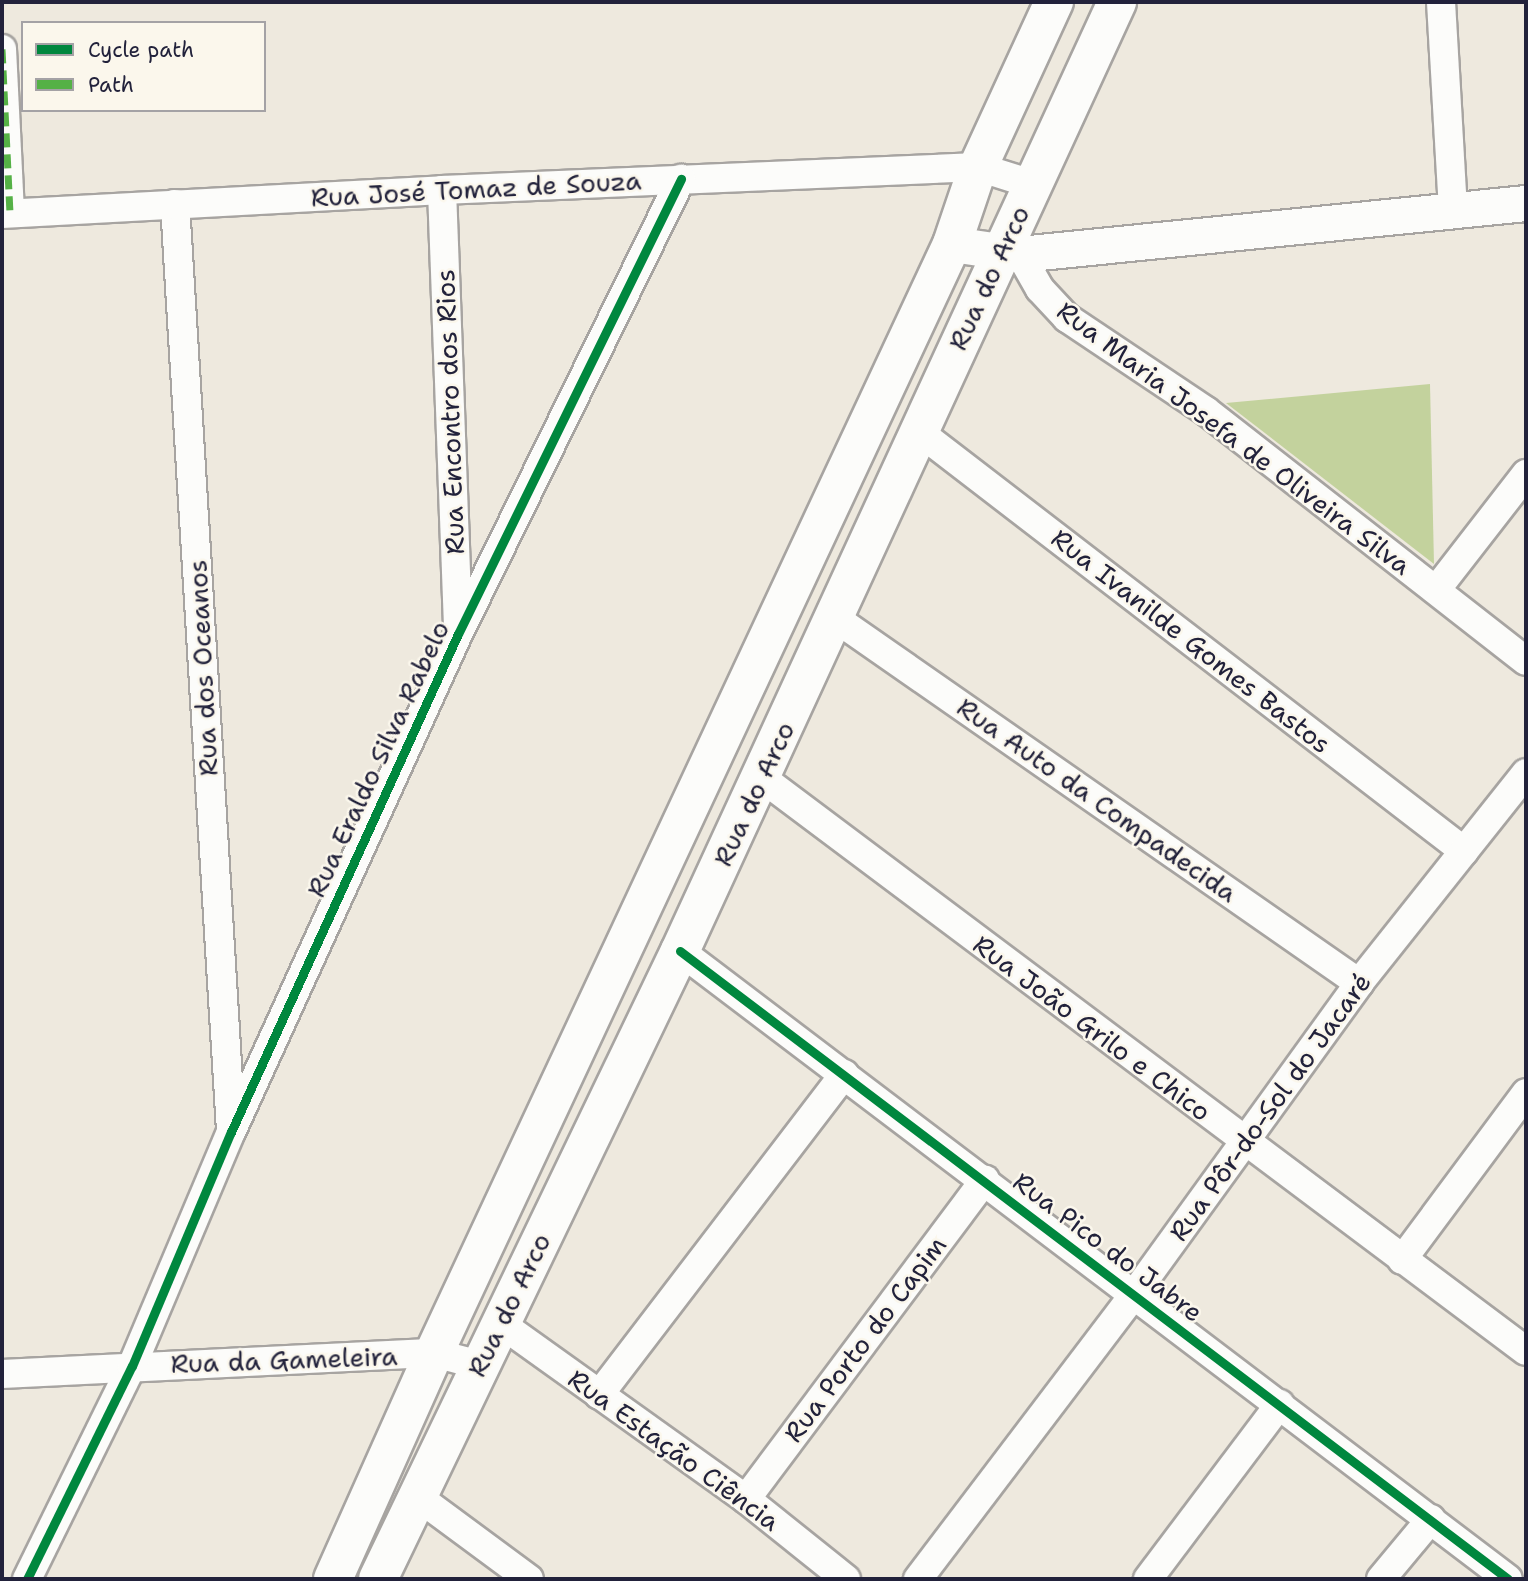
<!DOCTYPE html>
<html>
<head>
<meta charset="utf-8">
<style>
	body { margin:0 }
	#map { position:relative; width:1528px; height:1581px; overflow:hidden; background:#eee9de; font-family:"Shantell Sans",sans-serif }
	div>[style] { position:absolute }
	.green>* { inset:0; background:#c3d29d }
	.roads { filter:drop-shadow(2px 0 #a7a4a1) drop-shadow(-2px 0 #a7a4a1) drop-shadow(0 2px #a7a4a1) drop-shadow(0 -2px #a7a4a1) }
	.minor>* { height:28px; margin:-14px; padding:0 14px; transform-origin:14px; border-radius:14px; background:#fcfcfa }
	.tertiary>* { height:35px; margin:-17.5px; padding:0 17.5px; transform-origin:17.5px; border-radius:17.5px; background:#fcfcfa }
	.primary>* { height:38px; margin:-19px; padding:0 19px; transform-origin:19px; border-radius:19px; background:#fcfcfa }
	.quiet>* { height:7px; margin-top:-3.5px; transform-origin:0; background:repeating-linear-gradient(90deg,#55b146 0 14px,transparent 0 21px) }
	.cycleway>* { height:9px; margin:-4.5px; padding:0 4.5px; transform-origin:4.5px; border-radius:4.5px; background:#00873e }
	span { translate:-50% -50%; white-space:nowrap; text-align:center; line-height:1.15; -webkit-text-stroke:5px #fbf7ec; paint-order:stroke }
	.street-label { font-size:26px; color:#22223b }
	.frame { position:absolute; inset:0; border:4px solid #22223b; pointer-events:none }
	.legend { position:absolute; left:21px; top:21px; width:245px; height:91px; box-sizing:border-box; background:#fbf7ec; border:2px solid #a4a2a5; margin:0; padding:9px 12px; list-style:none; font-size:21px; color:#22223b }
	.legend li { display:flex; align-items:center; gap:14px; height:35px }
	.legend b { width:35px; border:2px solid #a4a2a5 }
</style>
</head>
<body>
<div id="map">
	<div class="green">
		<div style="clip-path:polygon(1430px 384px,1434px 564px,1226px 403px)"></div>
	</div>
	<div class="roads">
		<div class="minor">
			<div style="left:1441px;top:2px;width:206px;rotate:86.7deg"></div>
			<div style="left:2px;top:49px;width:164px;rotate:87.2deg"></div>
			<div style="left:442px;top:190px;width:442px;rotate:87.9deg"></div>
			<div style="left:175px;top:204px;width:927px;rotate:86.54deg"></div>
			<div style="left:2px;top:214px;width:441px;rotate:-3.1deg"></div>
			<div style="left:442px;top:190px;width:536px;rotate:-2.46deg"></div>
			<div style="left:978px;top:167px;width:57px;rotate:17.5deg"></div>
			<div style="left:1020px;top:254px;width:40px;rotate:60.3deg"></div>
			<div style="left:1040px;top:289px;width:40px;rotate:47deg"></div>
			<div style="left:1067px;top:318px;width:167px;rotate:33.8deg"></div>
			<div style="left:1206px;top:411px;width:406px;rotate:38deg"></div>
			<div style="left:918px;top:431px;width:689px;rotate:37.57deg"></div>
			<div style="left:1436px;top:590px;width:147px;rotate:-52.2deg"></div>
			<div style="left:835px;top:618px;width:639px;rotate:34.86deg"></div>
			<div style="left:762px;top:778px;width:955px;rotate:36.87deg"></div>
			<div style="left:680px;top:951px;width:1039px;rotate:37.18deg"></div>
			<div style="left:1402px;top:1260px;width:208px;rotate:-53.4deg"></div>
			<div style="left:500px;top:1323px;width:302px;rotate:35.6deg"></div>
			<div style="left:746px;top:1499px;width:128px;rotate:38.7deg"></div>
			<div style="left:2px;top:1374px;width:433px;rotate:-2.8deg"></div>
			<div style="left:434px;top:1353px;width:48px;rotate:14.6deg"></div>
			<div style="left:599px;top:1395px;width:404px;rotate:-52.6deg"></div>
			<div style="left:418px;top:1497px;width:138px;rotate:36.5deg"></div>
			<div style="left:746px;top:1499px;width:399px;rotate:-53.2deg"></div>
			<div style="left:27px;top:1579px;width:237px;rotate:-63.8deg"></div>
			<div style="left:132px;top:1366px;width:254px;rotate:-67.1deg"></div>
			<div style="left:231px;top:1132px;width:547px;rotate:-65.5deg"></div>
			<div style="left:458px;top:634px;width:507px;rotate:-63.89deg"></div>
			<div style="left:918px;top:1579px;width:359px;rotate:-52.8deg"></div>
			<div style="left:1135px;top:1293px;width:382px;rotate:-54.1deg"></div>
			<div style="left:1359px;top:983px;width:268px;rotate:-51.5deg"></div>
			<div style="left:1148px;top:1579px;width:219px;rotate:-53deg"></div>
			<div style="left:1381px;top:1579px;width:78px;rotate:-50.2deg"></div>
		</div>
		<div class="tertiary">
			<div style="left:952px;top:244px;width:69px;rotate:8.4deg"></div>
			<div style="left:1020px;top:254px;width:509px;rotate:-5.76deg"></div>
		</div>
		<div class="primary">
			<div style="left:333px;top:1579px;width:248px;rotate:-65.9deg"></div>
			<div style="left:434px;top:1353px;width:1224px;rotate:-64.96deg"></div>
			<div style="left:952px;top:244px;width:81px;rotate:-71.3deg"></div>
			<div style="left:978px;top:167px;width:182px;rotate:-65.3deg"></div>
			<div style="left:378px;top:1579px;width:697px;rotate:-64.32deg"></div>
			<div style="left:680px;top:951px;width:1045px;rotate:-65.27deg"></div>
		</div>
	</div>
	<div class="quiet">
		<div style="left:2px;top:49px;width:164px;rotate:87.2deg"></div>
	</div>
	<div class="cycleway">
		<div style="left:680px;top:951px;width:1039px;rotate:37.18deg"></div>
		<div style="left:27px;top:1579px;width:237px;rotate:-63.8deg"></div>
		<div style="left:132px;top:1366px;width:254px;rotate:-67.1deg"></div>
		<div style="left:231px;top:1132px;width:547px;rotate:-65.5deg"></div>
		<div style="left:458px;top:634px;width:507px;rotate:-63.89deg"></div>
	</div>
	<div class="street-label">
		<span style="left:476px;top:189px;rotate:-3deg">Rua José Tomaz de Souza</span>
		<span style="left:989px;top:278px;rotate:-65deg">Rua do Arco</span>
		<span style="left:450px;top:412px;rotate:-92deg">Rua Encontro dos Rios</span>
		<span style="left:1234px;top:438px;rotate:37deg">Rua Maria Josefa de Oliveira Silva</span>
		<span style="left:1191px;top:641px;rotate:38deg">Rua Ivanilde Gomes Bastos</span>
		<span style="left:203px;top:668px;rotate:-93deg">Rua dos Oceanos</span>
		<span style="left:378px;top:759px;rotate:-65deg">Rua Eraldo Silva Rabelo</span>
		<span style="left:754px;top:794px;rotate:-65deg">Rua do Arco</span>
		<span style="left:1097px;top:800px;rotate:35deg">Rua Auto da Compadecida</span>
		<span style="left:1092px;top:1028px;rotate:37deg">Rua João Grilo e Chico</span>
		<span style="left:1270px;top:1107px;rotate:-54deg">Rua Pôr-do-Sol do Jacaré</span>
		<span style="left:1108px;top:1247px;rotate:37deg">Rua Pico do Jabre</span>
		<span style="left:509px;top:1305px;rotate:-64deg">Rua do Arco</span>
		<span style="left:865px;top:1339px;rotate:-53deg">Rua Porto do Capim</span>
		<span style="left:284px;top:1360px;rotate:-2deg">Rua da Gameleira</span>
		<span style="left:674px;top:1450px;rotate:36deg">Rua Estação Ciência</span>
	</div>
	<div class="frame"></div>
	<ul class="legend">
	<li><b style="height:9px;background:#00873e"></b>Cycle path</li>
	<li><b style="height:9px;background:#55b146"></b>Path</li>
	</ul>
</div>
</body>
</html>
